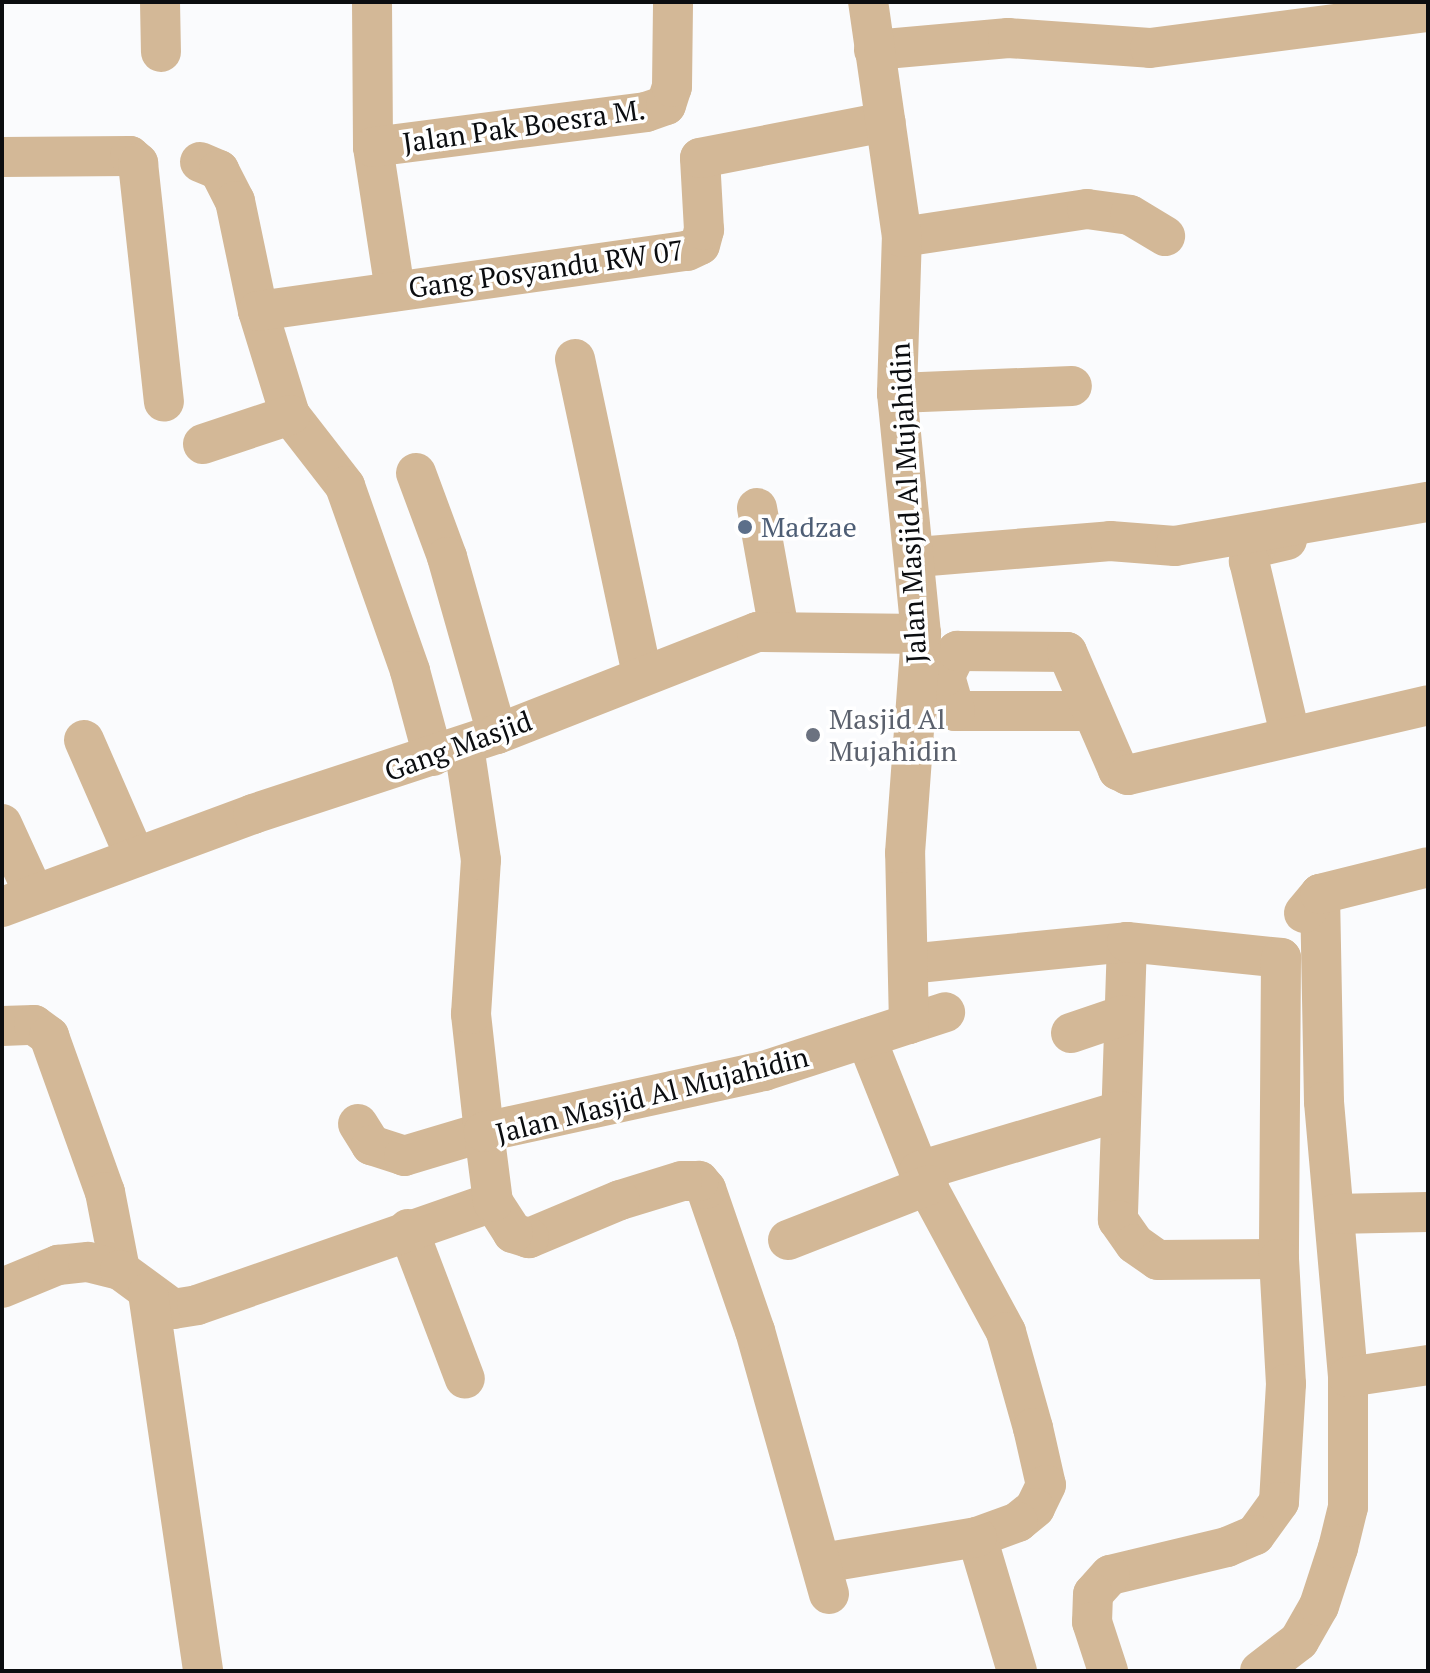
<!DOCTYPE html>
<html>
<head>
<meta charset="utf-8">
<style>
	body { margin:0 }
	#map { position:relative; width:1430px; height:1673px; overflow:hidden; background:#fafbfd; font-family:"PT Serif",serif }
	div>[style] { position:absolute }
	.street>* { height:40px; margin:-20px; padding:0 20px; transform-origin:20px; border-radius:20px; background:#d3b897 }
	.dots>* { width:22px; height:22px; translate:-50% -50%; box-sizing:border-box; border:4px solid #fff; border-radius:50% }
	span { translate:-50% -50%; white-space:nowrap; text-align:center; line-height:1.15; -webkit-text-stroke:7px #fff; paint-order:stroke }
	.street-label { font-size:28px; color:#0b0d10 }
	.service-label { font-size:28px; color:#4e5e75 }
	.left { translate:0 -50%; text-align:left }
	.worship-label { font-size:28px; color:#5b616d }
	.frame { position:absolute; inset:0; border:4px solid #0b0d10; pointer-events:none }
</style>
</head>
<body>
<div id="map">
	<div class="street">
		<div style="left:160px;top:2px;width:50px;rotate:88.9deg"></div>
		<div style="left:372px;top:2px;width:145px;rotate:89.6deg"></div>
		<div style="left:373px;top:147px;width:146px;rotate:81.3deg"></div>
		<div style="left:874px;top:50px;width:135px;rotate:-5.1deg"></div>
		<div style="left:1008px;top:38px;width:142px;rotate:4deg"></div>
		<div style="left:1150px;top:48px;width:280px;rotate:-7.4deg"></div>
		<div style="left:373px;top:147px;width:275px;rotate:-7.3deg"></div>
		<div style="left:646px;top:112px;width:21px;rotate:-19deg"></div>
		<div style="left:666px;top:105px;width:19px;rotate:-72deg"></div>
		<div style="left:672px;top:87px;width:85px;rotate:-89.3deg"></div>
		<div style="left:2px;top:157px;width:128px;rotate:-0.4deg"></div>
		<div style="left:130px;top:156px;width:11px;rotate:41deg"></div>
		<div style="left:138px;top:163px;width:240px;rotate:83.8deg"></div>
		<div style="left:200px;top:162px;width:21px;rotate:23deg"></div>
		<div style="left:219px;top:170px;width:35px;rotate:63deg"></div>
		<div style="left:235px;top:201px;width:112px;rotate:78.2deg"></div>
		<div style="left:258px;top:311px;width:109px;rotate:72.9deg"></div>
		<div style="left:290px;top:415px;width:90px;rotate:52.2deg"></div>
		<div style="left:345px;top:486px;width:196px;rotate:70.6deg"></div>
		<div style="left:410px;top:671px;width:88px;rotate:74.9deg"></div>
		<div style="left:902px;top:237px;width:187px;rotate:-8.6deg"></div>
		<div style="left:1087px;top:209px;width:43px;rotate:7.9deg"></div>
		<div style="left:1130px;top:215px;width:41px;rotate:31deg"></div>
		<div style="left:258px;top:311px;width:433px;rotate:-8deg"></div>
		<div style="left:687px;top:251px;width:14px;rotate:-25deg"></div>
		<div style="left:700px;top:245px;width:16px;rotate:-75deg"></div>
		<div style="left:704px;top:230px;width:72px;rotate:-93.2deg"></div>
		<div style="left:700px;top:158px;width:189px;rotate:-11deg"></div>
		<div style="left:575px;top:359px;width:323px;rotate:78deg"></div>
		<div style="left:897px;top:393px;width:175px;rotate:-2.3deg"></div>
		<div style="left:203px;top:444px;width:92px;rotate:-18.4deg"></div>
		<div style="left:416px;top:473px;width:90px;rotate:69.7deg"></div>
		<div style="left:447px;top:557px;width:184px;rotate:74.2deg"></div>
		<div style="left:757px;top:508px;width:124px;rotate:79.8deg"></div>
		<div style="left:1287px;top:540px;width:32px;rotate:167deg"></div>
		<div style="left:1256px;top:547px;width:16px;rotate:117deg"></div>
		<div style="left:1249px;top:561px;width:179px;rotate:76.7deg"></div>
		<div style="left:917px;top:557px;width:194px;rotate:-4.7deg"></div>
		<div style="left:1110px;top:541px;width:65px;rotate:4.4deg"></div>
		<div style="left:1175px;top:546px;width:257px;rotate:-9.9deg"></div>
		<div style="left:1092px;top:711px;width:137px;rotate:180deg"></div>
		<div style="left:955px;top:711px;width:36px;rotate:-106deg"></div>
		<div style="left:945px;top:676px;width:28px;rotate:-64deg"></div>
		<div style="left:957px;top:651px;width:110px;rotate:0.5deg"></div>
		<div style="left:1067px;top:652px;width:129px;rotate:66.6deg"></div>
		<div style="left:1118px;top:770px;width:11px;rotate:27deg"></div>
		<div style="left:1128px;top:775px;width:308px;rotate:-13.1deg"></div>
		<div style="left:84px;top:740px;width:128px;rotate:66.4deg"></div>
		<div style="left:2px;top:824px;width:77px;rotate:65.4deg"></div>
		<div style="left:1320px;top:894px;width:208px;rotate:88.9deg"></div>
		<div style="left:1324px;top:1102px;width:276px;rotate:85deg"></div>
		<div style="left:2px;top:907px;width:268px;rotate:-20.3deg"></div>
		<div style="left:253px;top:814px;width:257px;rotate:-18.2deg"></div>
		<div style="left:497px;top:734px;width:279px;rotate:-21.4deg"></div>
		<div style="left:757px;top:632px;width:164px;rotate:0.7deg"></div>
		<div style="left:1304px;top:913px;width:25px;rotate:-50deg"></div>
		<div style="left:1320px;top:894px;width:111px;rotate:-14deg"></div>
		<div style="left:1127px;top:942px;width:278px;rotate:91.9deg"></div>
		<div style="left:1118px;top:1220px;width:29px;rotate:55deg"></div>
		<div style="left:1135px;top:1244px;width:28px;rotate:35deg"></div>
		<div style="left:1158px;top:1260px;width:121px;rotate:-0.5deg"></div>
		<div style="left:908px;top:964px;width:220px;rotate:-5.7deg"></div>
		<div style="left:1127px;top:942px;width:155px;rotate:5.9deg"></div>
		<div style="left:1281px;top:958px;width:301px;rotate:90.4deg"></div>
		<div style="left:1279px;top:1259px;width:125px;rotate:86.8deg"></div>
		<div style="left:1286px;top:1384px;width:118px;rotate:93.4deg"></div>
		<div style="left:1279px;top:1502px;width:41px;rotate:126deg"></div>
		<div style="left:1255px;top:1535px;width:30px;rotate:157deg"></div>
		<div style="left:1227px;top:1547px;width:120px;rotate:166.5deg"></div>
		<div style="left:1110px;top:1575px;width:25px;rotate:132deg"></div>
		<div style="left:1093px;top:1594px;width:28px;rotate:92deg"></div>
		<div style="left:1092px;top:1622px;width:52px;rotate:71.9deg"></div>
		<div style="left:909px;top:1024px;width:38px;rotate:-18deg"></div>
		<div style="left:2px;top:1026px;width:32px;rotate:-2deg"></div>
		<div style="left:34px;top:1025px;width:19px;rotate:36deg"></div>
		<div style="left:49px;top:1036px;width:166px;rotate:70.3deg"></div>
		<div style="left:105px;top:1192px;width:79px;rotate:79.1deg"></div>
		<div style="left:1071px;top:1033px;width:56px;rotate:-18.8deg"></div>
		<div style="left:866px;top:1038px;width:143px;rotate:68.3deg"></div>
		<div style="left:919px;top:1171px;width:183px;rotate:61.6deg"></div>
		<div style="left:1006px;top:1332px;width:100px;rotate:74.3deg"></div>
		<div style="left:1033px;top:1428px;width:58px;rotate:77.2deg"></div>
		<div style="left:1046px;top:1485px;width:25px;rotate:116deg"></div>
		<div style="left:1035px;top:1508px;width:22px;rotate:141deg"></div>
		<div style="left:1018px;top:1522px;width:44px;rotate:159.9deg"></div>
		<div style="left:977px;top:1537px;width:140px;rotate:73.4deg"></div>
		<div style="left:358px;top:1124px;width:25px;rotate:58deg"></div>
		<div style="left:371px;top:1145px;width:35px;rotate:18deg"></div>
		<div style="left:404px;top:1156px;width:84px;rotate:-16.7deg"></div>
		<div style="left:484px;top:1132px;width:119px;rotate:-96.3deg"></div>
		<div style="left:471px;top:1014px;width:154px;rotate:-86.3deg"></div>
		<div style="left:481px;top:860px;width:115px;rotate:-98.5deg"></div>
		<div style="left:919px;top:1171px;width:210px;rotate:-16.6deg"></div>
		<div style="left:1334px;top:1214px;width:94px;rotate:-1.2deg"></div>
		<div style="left:408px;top:1229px;width:160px;rotate:69.2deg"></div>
		<div style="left:788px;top:1240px;width:151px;rotate:-21.3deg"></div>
		<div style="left:2px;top:1288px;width:61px;rotate:-22.3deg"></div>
		<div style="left:58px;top:1265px;width:30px;rotate:-6deg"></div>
		<div style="left:88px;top:1262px;width:33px;rotate:14deg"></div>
		<div style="left:120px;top:1270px;width:66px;rotate:36.3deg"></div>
		<div style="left:173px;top:1309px;width:24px;rotate:-9deg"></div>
		<div style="left:197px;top:1305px;width:313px;rotate:-19.2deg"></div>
		<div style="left:148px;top:1293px;width:382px;rotate:81.7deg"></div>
		<div style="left:822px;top:1563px;width:157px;rotate:-9.5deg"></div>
		<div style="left:829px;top:1594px;width:273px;rotate:-105.7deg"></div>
		<div style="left:755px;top:1331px;width:150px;rotate:-109deg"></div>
		<div style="left:706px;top:1189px;width:11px;rotate:-131deg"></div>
		<div style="left:699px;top:1181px;width:17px;rotate:180deg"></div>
		<div style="left:682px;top:1181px;width:65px;rotate:163deg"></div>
		<div style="left:620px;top:1200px;width:99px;rotate:157.3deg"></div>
		<div style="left:529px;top:1238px;width:17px;rotate:-163deg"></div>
		<div style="left:513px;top:1233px;width:37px;rotate:-123deg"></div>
		<div style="left:493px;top:1202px;width:71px;rotate:-97.3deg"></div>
		<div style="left:484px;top:1132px;width:287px;rotate:-12.3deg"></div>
		<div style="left:764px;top:1071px;width:152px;rotate:-18deg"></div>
		<div style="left:909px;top:1024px;width:171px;rotate:-91.3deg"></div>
		<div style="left:905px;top:853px;width:220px;rotate:-85.8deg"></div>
		<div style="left:921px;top:634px;width:242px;rotate:-95.7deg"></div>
		<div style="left:897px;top:393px;width:156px;rotate:-88.2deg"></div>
		<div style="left:902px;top:237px;width:237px;rotate:-98.2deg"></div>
		<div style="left:1260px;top:1671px;width:49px;rotate:-37.6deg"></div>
		<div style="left:1299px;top:1641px;width:40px;rotate:-60.3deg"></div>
		<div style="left:1319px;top:1606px;width:61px;rotate:-71.9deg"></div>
		<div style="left:1338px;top:1548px;width:42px;rotate:-76.3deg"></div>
		<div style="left:1348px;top:1507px;width:130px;rotate:-90deg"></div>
		<div style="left:1348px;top:1377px;width:81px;rotate:-8.5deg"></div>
	</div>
	<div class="dots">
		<div style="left:745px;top:527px;background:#5c6f8a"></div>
		<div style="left:813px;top:735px;background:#6b7280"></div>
	</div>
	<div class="street-label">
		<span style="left:524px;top:126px;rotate:-8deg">Jalan Pak Boesra M.</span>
		<span style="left:546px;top:269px;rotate:-8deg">Gang Posyandu RW 07</span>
		<span style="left:908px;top:503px;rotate:-93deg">Jalan Masjid Al Mujahidin</span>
		<span style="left:458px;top:746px;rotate:-20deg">Gang Masjid</span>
		<span style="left:652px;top:1095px;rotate:-14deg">Jalan Masjid Al Mujahidin</span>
	</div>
	<div class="service-label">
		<span class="left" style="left:761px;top:527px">Madzae</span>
	</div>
	<div class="worship-label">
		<span class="left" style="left:829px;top:735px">Masjid Al<br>Mujahidin</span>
	</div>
	<div class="frame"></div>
</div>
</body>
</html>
